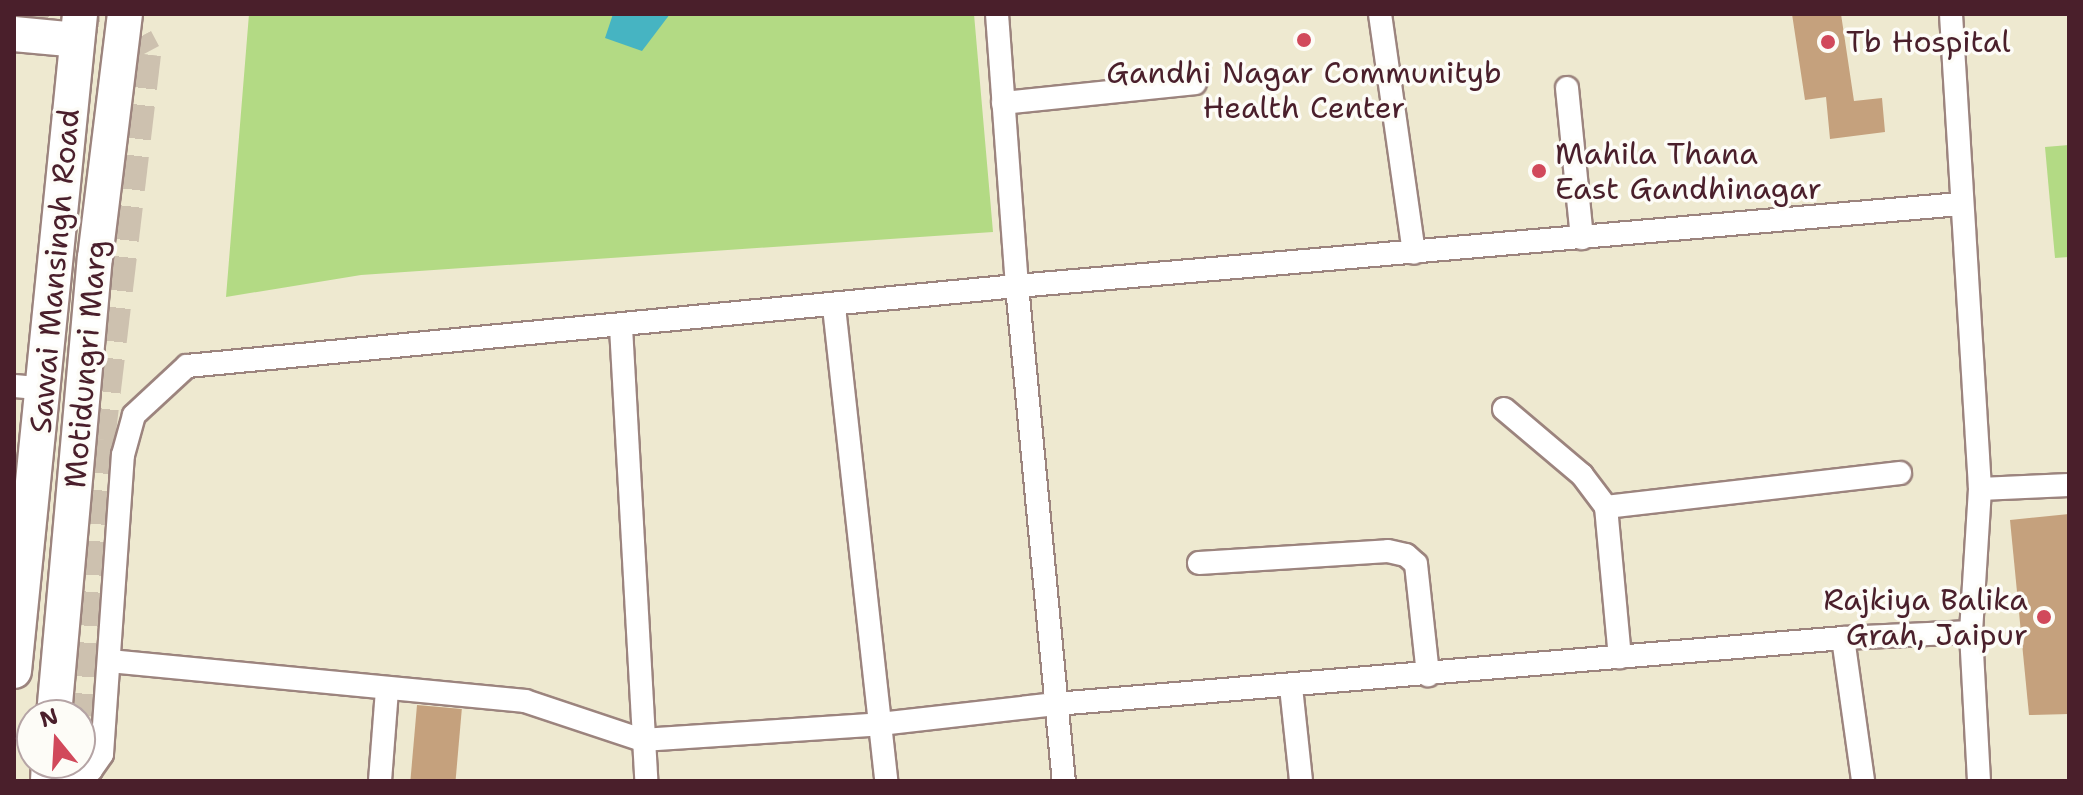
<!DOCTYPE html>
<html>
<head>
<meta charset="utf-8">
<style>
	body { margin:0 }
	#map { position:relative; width:2083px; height:795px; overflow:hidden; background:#eee9d0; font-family:"Shantell Sans",sans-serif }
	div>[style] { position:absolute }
	.green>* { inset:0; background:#b3da84 }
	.water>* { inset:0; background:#46b4c2 }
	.building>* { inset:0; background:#c5a17d; transform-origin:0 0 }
	.primary-tunnel>* { height:34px; margin-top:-17px; transform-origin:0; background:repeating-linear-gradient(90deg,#cdc1af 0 34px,transparent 0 51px) }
	.roads { filter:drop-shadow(2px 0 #9c847e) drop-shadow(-2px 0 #9c847e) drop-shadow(0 2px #9c847e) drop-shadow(0 -2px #9c847e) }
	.street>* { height:22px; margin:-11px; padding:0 11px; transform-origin:11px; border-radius:11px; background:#fff }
	.primary>* { height:34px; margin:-17px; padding:0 17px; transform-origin:17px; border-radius:17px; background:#fff }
	.dots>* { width:22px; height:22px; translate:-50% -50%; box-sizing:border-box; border:4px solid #fdfcf7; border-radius:50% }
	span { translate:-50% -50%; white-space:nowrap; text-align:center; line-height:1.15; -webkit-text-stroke:7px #fdfcf7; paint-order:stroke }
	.poi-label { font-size:30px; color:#4a1f2b }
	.left { translate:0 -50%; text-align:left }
	.right { translate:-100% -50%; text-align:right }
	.street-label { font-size:30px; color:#4a1f2b }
	.frame { position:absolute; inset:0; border:16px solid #4a1f2b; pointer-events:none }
	.north { position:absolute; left:16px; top:699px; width:80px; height:80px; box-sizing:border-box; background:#fdfcf7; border:2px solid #b5a4a5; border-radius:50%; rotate:342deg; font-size:22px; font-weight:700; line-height:32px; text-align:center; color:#4a1f2b }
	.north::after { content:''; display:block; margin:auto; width:28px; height:36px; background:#d1495b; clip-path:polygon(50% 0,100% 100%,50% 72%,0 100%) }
</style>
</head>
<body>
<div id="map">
	<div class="green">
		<div style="clip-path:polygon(249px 14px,974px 14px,993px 232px,361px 275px,226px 297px)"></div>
		<div style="clip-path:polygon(2069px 145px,2069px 257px,2055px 258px,2045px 147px)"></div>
	</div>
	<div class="water">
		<div style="clip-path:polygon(613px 14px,670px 14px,642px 51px,605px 38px)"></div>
	</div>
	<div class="building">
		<div style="clip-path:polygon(1792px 14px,1841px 14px,1854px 101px,1882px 98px,1885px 132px,1830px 139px,1826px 97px,1805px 100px)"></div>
		<div style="clip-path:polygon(2069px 514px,2069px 714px,2029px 715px,2010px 520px)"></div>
		<div style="left:417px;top:705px;width:45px;height:76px;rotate:5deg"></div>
	</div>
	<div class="primary-tunnel">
		<div style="left:14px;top:17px;width:124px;rotate:10.2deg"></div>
		<div style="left:136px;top:39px;width:17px;rotate:62deg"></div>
		<div style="left:144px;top:54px;width:388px;rotate:96.8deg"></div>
		<div style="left:98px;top:439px;width:277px;rotate:94.6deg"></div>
	</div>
	<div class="roads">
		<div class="street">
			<div style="left:997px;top:14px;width:273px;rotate:85.8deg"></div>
			<div style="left:1017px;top:286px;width:497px;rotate:84.6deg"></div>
			<div style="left:1380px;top:14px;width:241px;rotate:81.9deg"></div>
			<div style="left:1951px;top:14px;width:476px;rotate:86.5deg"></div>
			<div style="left:1980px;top:489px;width:89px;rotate:-2.6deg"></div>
			<div style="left:1567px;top:88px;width:151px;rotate:84.3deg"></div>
			<div style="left:1003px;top:103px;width:193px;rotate:-5.9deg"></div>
			<div style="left:834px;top:307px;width:477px;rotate:83.7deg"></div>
			<div style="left:621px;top:327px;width:455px;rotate:86.8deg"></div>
			<div style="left:14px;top:386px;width:32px;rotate:5deg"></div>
			<div style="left:1504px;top:409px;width:102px;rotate:40.2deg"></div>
			<div style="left:1582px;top:475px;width:40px;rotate:53deg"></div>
			<div style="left:1606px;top:507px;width:151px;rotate:84.7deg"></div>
			<div style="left:1606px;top:507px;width:296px;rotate:-6.6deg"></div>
			<div style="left:1199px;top:563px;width:189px;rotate:-3.6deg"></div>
			<div style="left:1388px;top:551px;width:18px;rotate:13deg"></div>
			<div style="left:1406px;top:555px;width:13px;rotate:42deg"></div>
			<div style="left:1416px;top:564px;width:112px;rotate:83.8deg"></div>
			<div style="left:1843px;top:638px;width:144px;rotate:82deg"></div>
			<div style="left:110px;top:661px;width:417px;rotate:5.5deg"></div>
			<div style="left:525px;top:701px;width:123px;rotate:18.4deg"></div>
			<div style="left:642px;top:740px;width:239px;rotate:-3.8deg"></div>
			<div style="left:880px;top:724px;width:177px;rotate:-6.5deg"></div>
			<div style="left:1056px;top:704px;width:790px;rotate:-4.79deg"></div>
			<div style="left:1843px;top:638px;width:128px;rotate:-2.7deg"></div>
			<div style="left:1291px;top:687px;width:95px;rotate:83.9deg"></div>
			<div style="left:72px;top:775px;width:20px;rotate:-15deg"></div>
			<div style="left:91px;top:770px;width:19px;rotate:-55deg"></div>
			<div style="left:102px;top:754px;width:300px;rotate:-86deg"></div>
			<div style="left:123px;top:455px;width:41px;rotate:-74.6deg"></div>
			<div style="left:134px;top:415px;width:72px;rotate:-42.8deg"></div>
			<div style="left:187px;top:366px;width:834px;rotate:-5.51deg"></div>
			<div style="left:1017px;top:286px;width:947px;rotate:-4.97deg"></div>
			<div style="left:380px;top:781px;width:92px;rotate:-85.6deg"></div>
			<div style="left:1979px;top:781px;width:149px;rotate:-93.1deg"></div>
			<div style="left:1971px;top:632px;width:143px;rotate:-86.4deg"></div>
		</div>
		<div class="primary">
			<div style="left:14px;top:34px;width:63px;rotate:5.4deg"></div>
			<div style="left:14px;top:671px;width:660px;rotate:-84.26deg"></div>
			<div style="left:54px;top:715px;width:459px;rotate:-84.9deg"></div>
			<div style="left:95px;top:258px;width:246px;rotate:-83deg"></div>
			<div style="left:48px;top:781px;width:18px;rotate:-87deg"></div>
		</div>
	</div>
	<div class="dots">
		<div style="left:1304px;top:40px;background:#d1495b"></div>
		<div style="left:1828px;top:42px;background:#d1495b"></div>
		<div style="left:1539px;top:171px;background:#d1495b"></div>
		<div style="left:2044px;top:617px;background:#d1495b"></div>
	</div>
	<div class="poi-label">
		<span class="left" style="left:1846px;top:42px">Tb Hospital</span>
		<span style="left:1304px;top:90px">Gandhi Nagar Communityb<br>Health Center</span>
		<span class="left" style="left:1555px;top:171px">Mahila Thana<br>East Gandhinagar</span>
		<span class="right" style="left:2028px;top:617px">Rajkiya Balika<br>Grah, Jaipur</span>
	</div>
	<div class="street-label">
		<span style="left:55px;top:271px;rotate:-85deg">Sawai Mansingh Road</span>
		<span style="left:86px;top:364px;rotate:-85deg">Motidungri Marg</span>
	</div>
	<div class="frame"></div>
	<div class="north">N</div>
</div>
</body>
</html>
